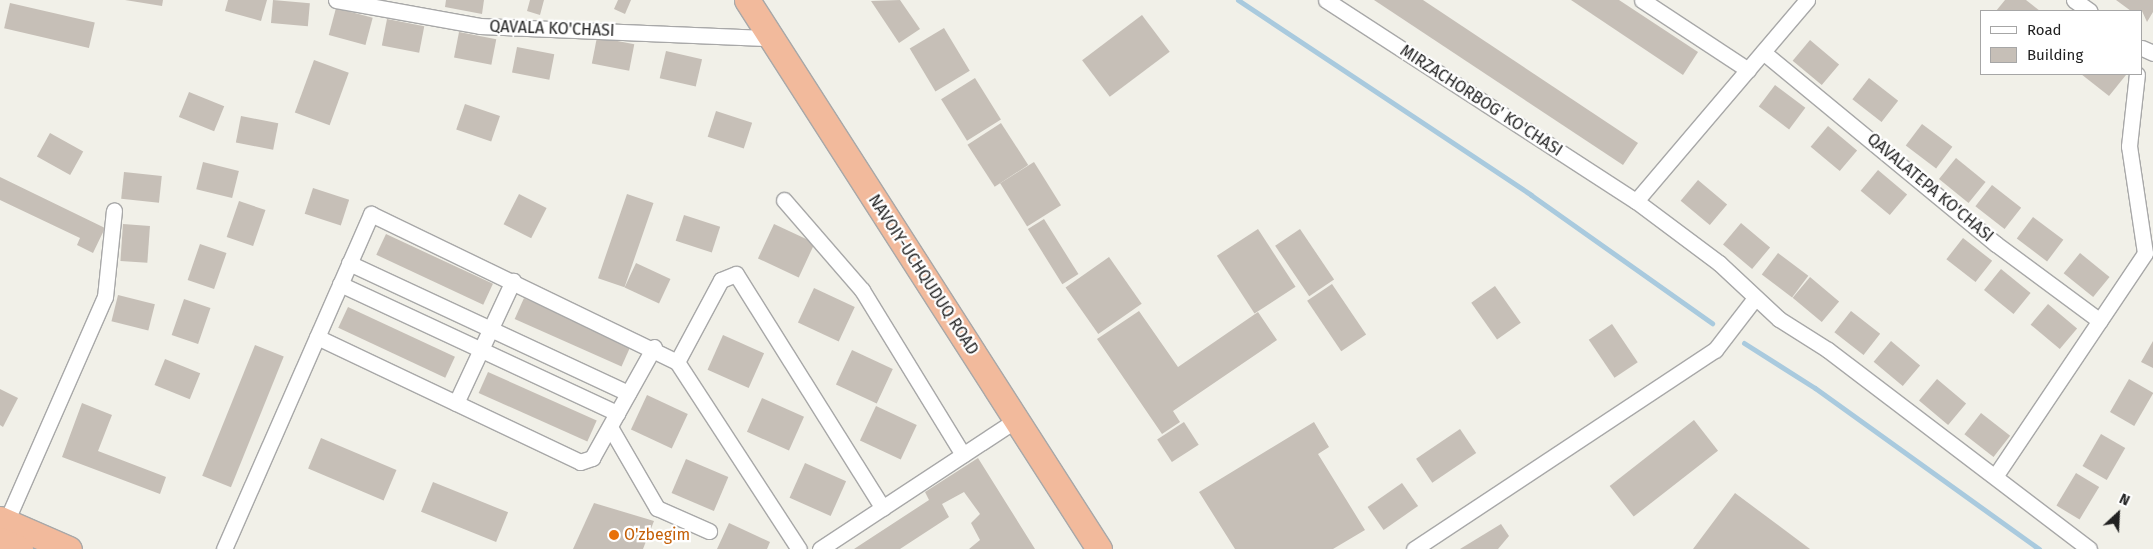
<!DOCTYPE html>
<html>
<head>
<meta charset="utf-8">
<style>
	body { margin:0 }
	#map { position:relative; width:2153px; height:549px; overflow:hidden; background:#f1f0e8; font-family:"Fira Sans",sans-serif }
	div>[style] { position:absolute }
	.stream>* { height:5px; margin:-2.5px; padding:0 2.5px; transform-origin:2.5px; border-radius:2.5px; background:#a9cade }
	.building>* { inset:0; background:#c6bfb7; transform-origin:0 0 }
	.roads { filter:drop-shadow(1px 0 #a8a8a8) drop-shadow(-1px 0 #a8a8a8) drop-shadow(0 1px #a8a8a8) drop-shadow(0 -1px #a8a8a8) }
	.minor>* { height:15px; margin:-7.5px; padding:0 7.5px; transform-origin:7.5px; border-radius:7.5px; background:#fff }
	.trunk>* { height:25px; margin:-12.5px; padding:0 12.5px; transform-origin:12.5px; border-radius:12.5px; background:#f2ba9c }
	.dots>* { width:14px; height:14px; translate:-50% -50%; box-sizing:border-box; border:2px solid #fff; border-radius:50% }
	span { translate:-50% -50%; white-space:nowrap; text-align:center; line-height:1.15; -webkit-text-stroke:4.5px #fff; paint-order:stroke }
	.street-label { font-size:16px; color:#212121 }
	.food-label { font-size:16px; color:#c56008 }
	.left { translate:0 -50%; text-align:left }
	.legend { position:absolute; left:1980px; top:10px; width:162px; height:65px; box-sizing:border-box; background:#fff; border:1px solid #a6a6a6; margin:0; padding:6px 9px; list-style:none; font-size:15px; color:#212121 }
	.legend li { display:flex; align-items:center; gap:10px; height:25px }
	.legend b { width:25px; border:1px solid #a6a6a6 }
	.north { position:absolute; left:2093px; top:489px; width:50px; height:50px; -webkit-text-stroke:4px #fff; paint-order:stroke; rotate:25deg; font-size:14px; font-weight:700; line-height:20px; text-align:center; color:#212121 }
	.north::after { content:''; display:block; margin:auto; width:18px; height:22px; background:#212121; clip-path:polygon(50% 0,100% 100%,50% 72%,0 100%) }
</style>
</head>
<body>
<div id="map">
	<div class="stream">
		<div style="left:1238px;top:0;width:352px;rotate:33.6deg"></div>
		<div style="left:1531px;top:195px;width:222px;rotate:35.3deg"></div>
		<div style="left:1744px;top:343px;width:84px;rotate:32.4deg"></div>
		<div style="left:1815px;top:388px;width:276px;rotate:35.7deg"></div>
	</div>
	<div class="building">
		<div style="clip-path:polygon(125px 0,163px 0,162px 6px)"></div>
		<div style="clip-path:polygon(228px 0,267px 0,261px 21px,225px 11px)"></div>
		<div style="left:273px;top:0;width:37px;height:23px;rotate:5deg"></div>
		<div style="clip-path:polygon(446px 0,484px 0,482px 14px,445px 7px)"></div>
		<div style="clip-path:polygon(530px 0,544px 0,540px 15px,527px 11px)"></div>
		<div style="clip-path:polygon(618px 0,631px 0,625px 14px,614px 9px)"></div>
		<div style="clip-path:polygon(900px 0,920px 29px,899px 43px,871px 1px)"></div>
		<div style="clip-path:polygon(1374px 0,1423px 0,1638px 143px,1623px 165px)"></div>
		<div style="clip-path:polygon(1571px 0,1619px 0,1698px 52px,1683px 75px)"></div>
		<div style="clip-path:polygon(2005px 0,2026px 0,2040px 11px,1996px 11px)"></div>
		<div style="clip-path:polygon(2116px 0,2153px 0,2153px 12px,2147px 22px,2142px 11px,2131px 11px)"></div>
		<div style="left:10px;top:3px;width:87px;height:26px;rotate:13deg"></div>
		<div style="left:336px;top:8px;width:38px;height:28px;rotate:15deg"></div>
		<div style="left:1142px;top:15px;width:46px;height:75px;rotate:53deg"></div>
		<div style="left:387px;top:19px;width:38px;height:27px;rotate:11deg"></div>
		<div style="left:944px;top:28px;width:50px;height:40px;rotate:59deg"></div>
		<div style="left:459px;top:32px;width:38px;height:26px;rotate:11deg"></div>
		<div style="left:597px;top:37px;width:38px;height:27px;rotate:11deg"></div>
		<div style="left:1810px;top:40px;width:38px;height:27px;rotate:40deg"></div>
		<div style="left:517px;top:47px;width:38px;height:26px;rotate:11deg"></div>
		<div style="left:666px;top:51px;width:37px;height:28px;rotate:13deg"></div>
		<div style="left:314px;top:60px;width:37px;height:56px;rotate:20deg"></div>
		<div style="clip-path:polygon(2081px 74px,2124px 74px,2126px 75px,2109px 96px)"></div>
		<div style="left:975px;top:78px;width:49px;height:40px;rotate:58deg"></div>
		<div style="left:1869px;top:78px;width:37px;height:27px;rotate:38deg"></div>
		<div style="left:1775px;top:85px;width:38px;height:27px;rotate:37deg"></div>
		<div style="left:189px;top:92px;width:38px;height:27px;rotate:22deg"></div>
		<div style="left:465px;top:104px;width:37px;height:27px;rotate:19deg"></div>
		<div style="left:716px;top:111px;width:38px;height:27px;rotate:18deg"></div>
		<div style="left:241px;top:116px;width:38px;height:27px;rotate:11deg"></div>
		<div style="left:1001px;top:123px;width:50px;height:40px;rotate:57deg"></div>
		<div style="left:1922px;top:124px;width:38px;height:27px;rotate:37deg"></div>
		<div style="left:1828px;top:126px;width:38px;height:27px;rotate:40deg"></div>
		<div style="left:50px;top:133px;width:38px;height:27px;rotate:29deg"></div>
		<div style="left:1956px;top:158px;width:38px;height:27px;rotate:39deg"></div>
		<div style="left:203px;top:162px;width:37px;height:28px;rotate:14deg"></div>
		<div style="left:1034px;top:162px;width:51px;height:40px;rotate:58deg"></div>
		<div style="left:1878px;top:170px;width:38px;height:27px;rotate:40deg"></div>
		<div style="left:124px;top:172px;width:38px;height:27px;rotate:6deg"></div>
		<div style="clip-path:polygon(0 177px,105px 228px,93px 253px,77px 245px,80px 238px,0 200px)"></div>
		<div style="left:1698px;top:180px;width:38px;height:27px;rotate:40deg"></div>
		<div style="left:1992px;top:185px;width:37px;height:27px;rotate:38deg"></div>
		<div style="left:313px;top:188px;width:38px;height:27px;rotate:18deg"></div>
		<div style="left:519px;top:194px;width:31px;height:34px;rotate:27deg"></div>
		<div style="left:627px;top:194px;width:28px;height:89px;rotate:19deg"></div>
		<div style="left:239px;top:201px;width:28px;height:38px;rotate:19deg"></div>
		<div style="left:684px;top:215px;width:38px;height:27px;rotate:18deg"></div>
		<div style="left:2033px;top:217px;width:38px;height:27px;rotate:37deg"></div>
		<div style="left:1044px;top:219px;width:65px;height:19px;rotate:58deg"></div>
		<div style="left:1741px;top:223px;width:38px;height:28px;rotate:40deg"></div>
		<div style="left:123px;top:224px;width:27px;height:37px;rotate:4deg"></div>
		<div style="left:774px;top:224px;width:45px;height:38px;rotate:25deg"></div>
		<div style="left:1258px;top:229px;width:69px;height:49px;rotate:57deg"></div>
		<div style="left:1300px;top:229px;width:61px;height:30px;rotate:56deg"></div>
		<div style="left:386px;top:234px;width:118px;height:23px;rotate:25deg"></div>
		<div style="left:1963px;top:238px;width:37px;height:27px;rotate:38deg"></div>
		<div style="left:200px;top:244px;width:28px;height:38px;rotate:19deg"></div>
		<div style="left:1778px;top:253px;width:38px;height:27px;rotate:37deg"></div>
		<div style="left:2080px;top:253px;width:38px;height:26px;rotate:39deg"></div>
		<div style="left:1109px;top:257px;width:57px;height:53px;rotate:55deg"></div>
		<div style="left:636px;top:263px;width:38px;height:27px;rotate:25deg"></div>
		<div style="left:2001px;top:269px;width:38px;height:27px;rotate:39deg"></div>
		<div style="left:1810px;top:277px;width:38px;height:27px;rotate:40deg"></div>
		<div style="left:1332px;top:284px;width:61px;height:30px;rotate:56deg"></div>
		<div style="left:1495px;top:286px;width:45px;height:29px;rotate:55deg"></div>
		<div style="left:814px;top:288px;width:45px;height:38px;rotate:25deg"></div>
		<div style="left:118px;top:295px;width:38px;height:27px;rotate:14deg"></div>
		<div style="left:524px;top:298px;width:117px;height:23px;rotate:24deg"></div>
		<div style="left:184px;top:299px;width:28px;height:38px;rotate:19deg"></div>
		<div style="left:2048px;top:304px;width:38px;height:27px;rotate:40deg"></div>
		<div style="left:348px;top:307px;width:118px;height:23px;rotate:25deg"></div>
		<div style="clip-path:polygon(1139px 311px,1178px 367px,1258px 312px,1277px 340px,1173px 411px,1180px 422px,1162px 434px,1097px 339px)"></div>
		<div style="left:1851px;top:311px;width:37px;height:27px;rotate:38deg"></div>
		<div style="left:1612px;top:324px;width:46px;height:28px;rotate:56deg"></div>
		<div style="left:723px;top:335px;width:45px;height:38px;rotate:24deg"></div>
		<div style="left:1891px;top:341px;width:38px;height:27px;rotate:40deg"></div>
		<div style="clip-path:polygon(2153px 341px,2153px 368px,2141px 362px)"></div>
		<div style="left:255px;top:345px;width:31px;height:141px;rotate:22deg"></div>
		<div style="left:852px;top:350px;width:45px;height:38px;rotate:25deg"></div>
		<div style="left:165px;top:359px;width:38px;height:28px;rotate:22deg"></div>
		<div style="left:488px;top:372px;width:119px;height:23px;rotate:24deg"></div>
		<div style="left:1937px;top:379px;width:38px;height:28px;rotate:40deg"></div>
		<div style="left:2129px;top:379px;width:28px;height:38px;rotate:30deg"></div>
		<div style="clip-path:polygon(0 389px,18px 398px,3px 427px,0 425px)"></div>
		<div style="left:647px;top:395px;width:45px;height:38px;rotate:25deg"></div>
		<div style="left:762px;top:398px;width:46px;height:37px;rotate:24deg"></div>
		<div style="clip-path:polygon(82px 403px,112px 415px,98px 451px,166px 477px,160px 494px,62px 457px)"></div>
		<div style="left:876px;top:406px;width:45px;height:38px;rotate:25deg"></div>
		<div style="left:1981px;top:413px;width:37px;height:27px;rotate:38deg"></div>
		<div style="left:1694px;top:420px;width:39px;height:107px;rotate:52deg"></div>
		<div style="left:1184px;top:422px;width:27px;height:32px;rotate:57deg"></div>
		<div style="clip-path:polygon(1314px 422px,1329px 447px,1318px 454px,1365px 530px,1333px 549px,1235px 549px,1199px 492px)"></div>
		<div style="left:1460px;top:429px;width:29px;height:53px;rotate:56deg"></div>
		<div style="left:2101px;top:434px;width:28px;height:37px;rotate:30deg"></div>
		<div style="left:321px;top:438px;width:82px;height:33px;rotate:23deg"></div>
		<div style="clip-path:polygon(978px 458px,1035px 549px,969px 549px,980px 540px,971px 523px,980px 514px,964px 492px,942px 504px,949px 517px,900px 549px,854px 549px,929px 500px,925px 492px)"></div>
		<div style="left:686px;top:459px;width:46px;height:37px;rotate:23deg"></div>
		<div style="left:805px;top:463px;width:45px;height:38px;rotate:24deg"></div>
		<div style="left:2076px;top:473px;width:27px;height:38px;rotate:31deg"></div>
		<div style="left:433px;top:482px;width:81px;height:32px;rotate:22deg"></div>
		<div style="left:1402px;top:483px;width:28px;height:42px;rotate:55deg"></div>
		<div style="clip-path:polygon(1735px 493px,1810px 549px,1693px 549px)"></div>
		<div style="clip-path:polygon(594px 503px,654px 521px,643px 549px,573px 549px)"></div>
		<div style="clip-path:polygon(729px 523px,770px 542px,767px 549px,717px 549px)"></div>
		<div style="clip-path:polygon(1501px 524px,1509px 536px,1498px 549px,1460px 549px)"></div>
	</div>
	<div class="roads">
		<div class="minor">
			<div style="left:336px;top:0;width:146px;rotate:10.2deg"></div>
			<div style="left:480px;top:26px;width:291px;rotate:2.4deg"></div>
			<div style="left:1326px;top:0;width:369px;rotate:33deg"></div>
			<div style="left:1636px;top:201px;width:104px;rotate:36.8deg"></div>
			<div style="left:1719px;top:263px;width:82px;rotate:43deg"></div>
			<div style="left:1779px;top:319px;width:58px;rotate:32.3deg"></div>
			<div style="left:1828px;top:350px;width:328px;rotate:37.3deg"></div>
			<div style="left:1642px;top:0;width:127px;rotate:33.4deg"></div>
			<div style="left:2074px;top:0;width:19px;rotate:35deg"></div>
			<div style="left:2142px;top:48px;width:12px;rotate:24deg"></div>
			<div style="left:1763px;top:52px;width:302px;rotate:39.5deg"></div>
			<div style="left:1996px;top:244px;width:129px;rotate:36.5deg"></div>
			<div style="left:784px;top:200px;width:119px;rotate:49.1deg"></div>
			<div style="left:862px;top:290px;width:193px;rotate:58.5deg"></div>
			<div style="left:1636px;top:201px;width:264px;rotate:-49.6deg"></div>
			<div style="left:349px;top:263px;width:308px;rotate:25deg"></div>
			<div style="left:340px;top:284px;width:306px;rotate:25deg"></div>
			<div style="left:317px;top:337px;width:291px;rotate:25.4deg"></div>
			<div style="left:580px;top:462px;width:13px;rotate:-18deg"></div>
			<div style="left:592px;top:458px;width:127px;rotate:-60.8deg"></div>
			<div style="left:677px;top:362px;width:93px;rotate:-61.8deg"></div>
			<div style="left:721px;top:280px;width:16px;rotate:-22deg"></div>
			<div style="left:736px;top:274px;width:276px;rotate:57.9deg"></div>
			<div style="left:456px;top:403px;width:135px;rotate:-65deg"></div>
			<div style="left:610px;top:427px;width:94px;rotate:59.9deg"></div>
			<div style="left:657px;top:508px;width:57px;rotate:23.9deg"></div>
			<div style="left:1996px;top:475px;width:267px;rotate:-56.1deg"></div>
			<div style="left:2145px;top:253px;width:108px;rotate:-98.5deg"></div>
			<div style="left:2129px;top:146px;width:72px;rotate:-83.7deg"></div>
			<div style="left:6px;top:522px;width:246px;rotate:-66.3deg"></div>
			<div style="left:105px;top:297px;width:87px;rotate:-84.1deg"></div>
			<div style="left:224px;top:549px;width:366px;rotate:-66.3deg"></div>
			<div style="left:371px;top:214px;width:340px;rotate:25.8deg"></div>
			<div style="left:677px;top:362px;width:223px;rotate:56.9deg"></div>
			<div style="left:820px;top:549px;width:235px;rotate:-33.4deg"></div>
			<div style="left:1414px;top:549px;width:361px;rotate:-33.5deg"></div>
			<div style="left:1715px;top:350px;width:66px;rotate:-52.4deg"></div>
		</div>
		<div class="trunk">
			<div style="left:747px;top:0;width:652px;rotate:57.33deg"></div>
			<div style="left:0;top:519px;width:75px;rotate:23.5deg"></div>
			<div style="left:0;top:540px;width:22px;rotate:24deg"></div>
		</div>
	</div>
	<div class="dots">
		<div style="left:614px;top:535px;background:#e8710a"></div>
	</div>
	<div class="street-label">
		<span style="left:552px;top:29px;rotate:2deg">QAVALA KO'CHASI</span>
		<span style="left:1481px;top:101px;rotate:33deg">MIRZACHORBOG' KO'CHASI</span>
		<span style="left:1930px;top:188px;rotate:40deg">QAVALATEPA KO'CHASI</span>
		<span style="left:923px;top:275px;rotate:57deg">NAVOIY-UCHQUDUQ ROAD</span>
	</div>
	<div class="food-label">
		<span class="left" style="left:624px;top:535px">O'zbegim</span>
	</div>
	<ul class="legend">
	<li><b style="height:6px;background:#fff"></b>Road</li>
	<li><b style="height:14px;background:#c6bfb7"></b>Building</li>
	</ul>
	<div class="north">N</div>
</div>
</body>
</html>
